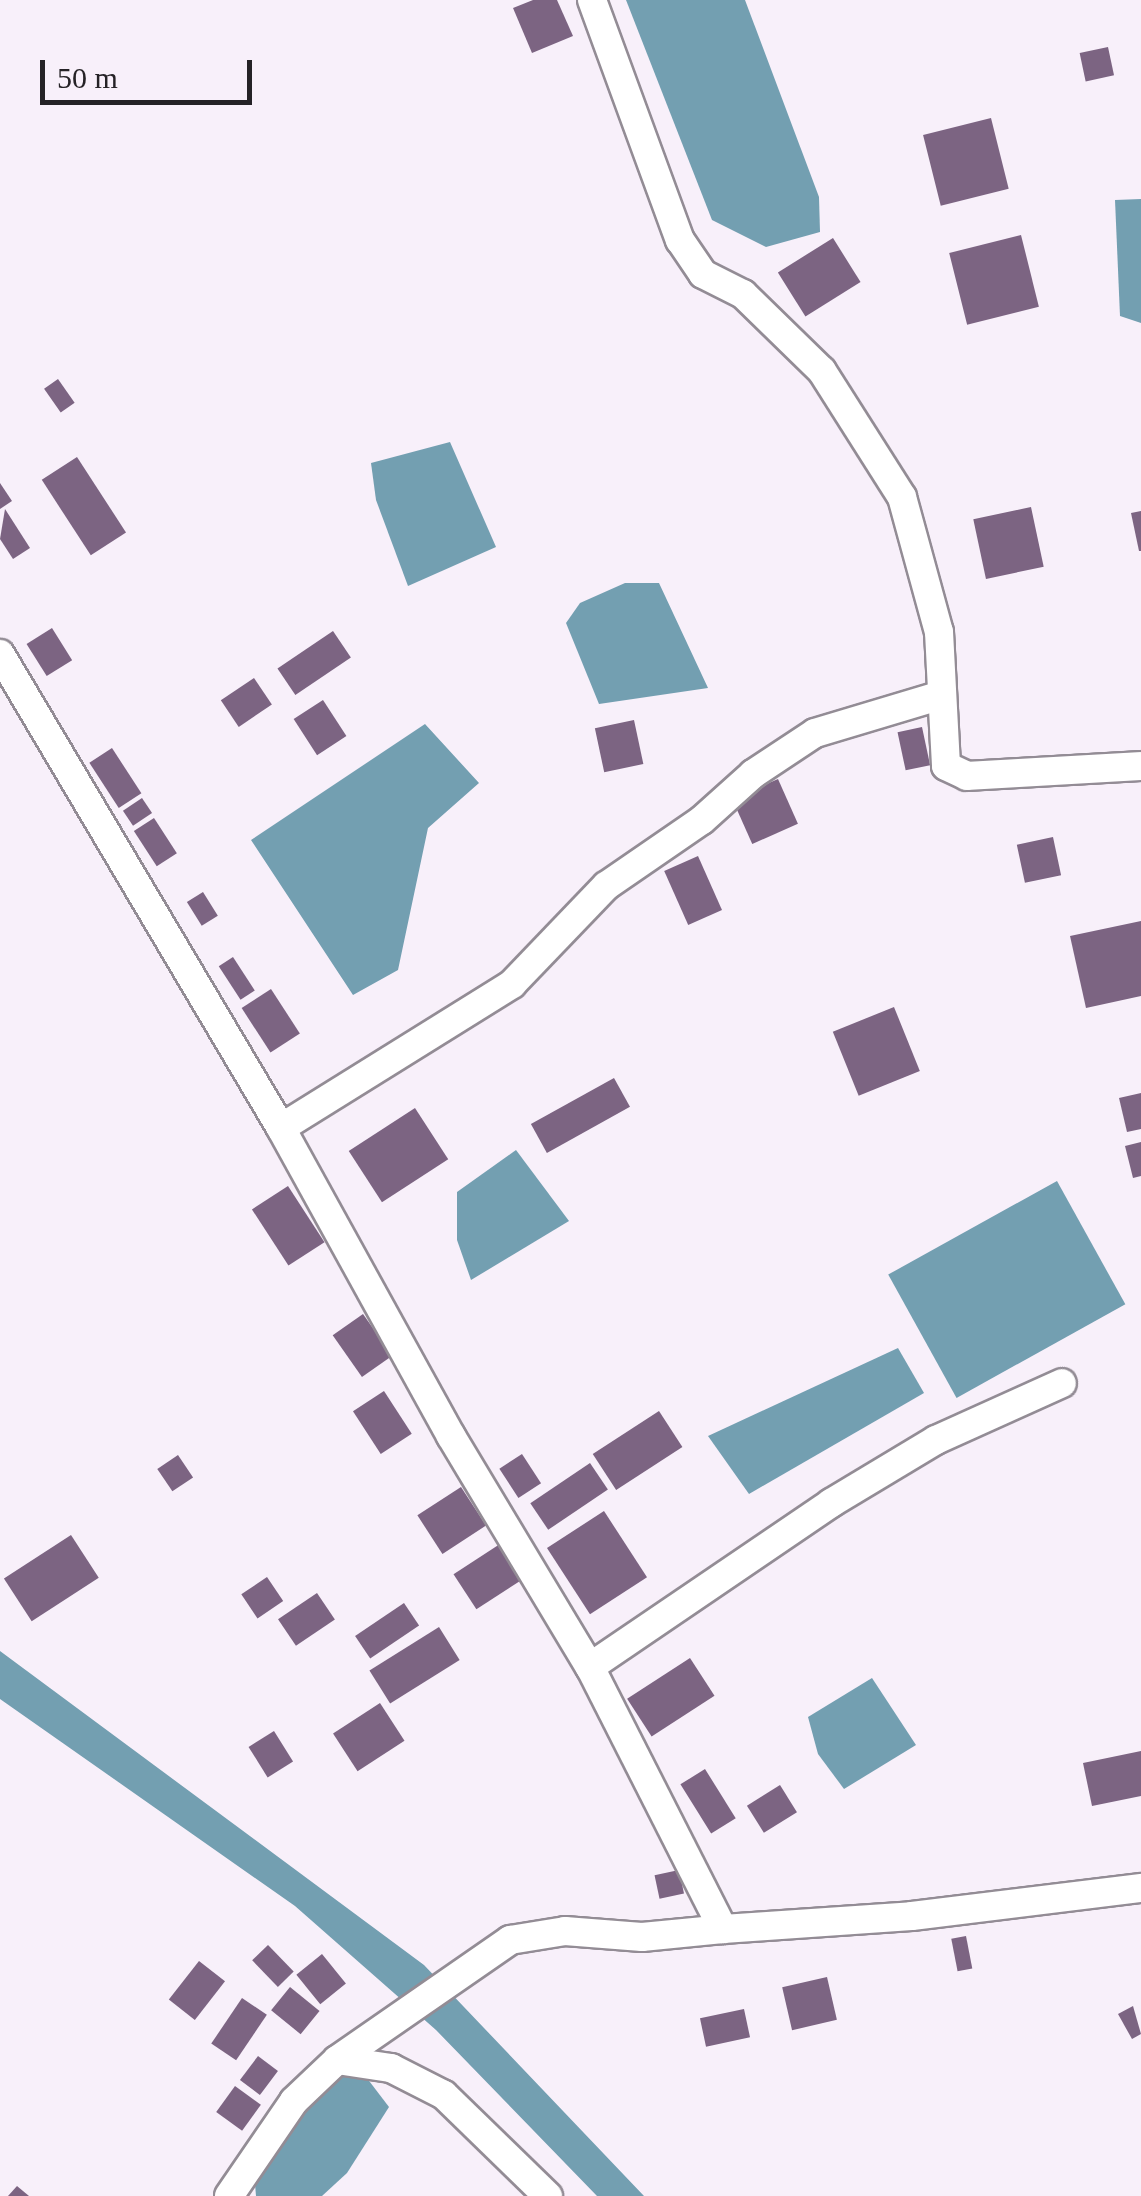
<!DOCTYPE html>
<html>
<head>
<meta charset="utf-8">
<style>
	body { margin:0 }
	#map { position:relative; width:1141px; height:2196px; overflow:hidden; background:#f8f0fa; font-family:Georgia,serif }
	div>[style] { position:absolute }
	.water>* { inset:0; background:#739fb1; transform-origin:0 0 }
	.building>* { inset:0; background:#7c6482; transform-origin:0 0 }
	.roads { filter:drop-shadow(2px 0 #938c95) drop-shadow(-2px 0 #938c95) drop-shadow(0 2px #938c95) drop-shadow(0 -2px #938c95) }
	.street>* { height:28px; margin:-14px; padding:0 14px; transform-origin:14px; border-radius:14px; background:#fff }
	span { translate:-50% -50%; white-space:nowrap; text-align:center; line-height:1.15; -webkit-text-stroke:10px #f8f0fa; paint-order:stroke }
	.scale { position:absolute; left:40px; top:60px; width:212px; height:45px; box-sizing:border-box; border:5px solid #252226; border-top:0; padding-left:12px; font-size:30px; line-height:35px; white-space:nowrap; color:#252226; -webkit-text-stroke:8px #f8f0fa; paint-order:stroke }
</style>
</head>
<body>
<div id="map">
	<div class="water">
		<div style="clip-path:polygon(626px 0,745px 0,819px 197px,820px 232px,766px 247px,712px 220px)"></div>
		<div style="clip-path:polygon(1141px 199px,1141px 323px,1120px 316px,1115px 200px)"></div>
		<div style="clip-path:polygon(450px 442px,496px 547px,408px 586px,376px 500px,371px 463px)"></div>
		<div style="clip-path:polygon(625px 583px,659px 583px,708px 688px,599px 704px,566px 623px,580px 603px)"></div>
		<div style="clip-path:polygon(425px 724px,479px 783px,428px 828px,398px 970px,353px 995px,251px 840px)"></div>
		<div style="clip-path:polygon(516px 1150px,569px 1221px,471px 1280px,457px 1240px,457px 1192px)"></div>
		<div style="left:1057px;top:1181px;width:141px;height:193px;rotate:61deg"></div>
		<div style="clip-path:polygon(898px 1348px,924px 1393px,749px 1494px,708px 1436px)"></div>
		<div style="clip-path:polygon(0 1651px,424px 1965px,644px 2196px,597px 2196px,436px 2030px,295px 1906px,0 1699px)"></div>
		<div style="clip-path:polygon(872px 1678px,916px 1745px,844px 1789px,818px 1754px,808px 1717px)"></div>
		<div style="clip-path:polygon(360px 2069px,389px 2107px,347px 2173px,322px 2196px,256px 2196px,255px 2184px,309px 2086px)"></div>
	</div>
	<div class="building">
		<div style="clip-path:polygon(533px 0,557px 0,573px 36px,532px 53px,513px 8px)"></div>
		<div style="left:1108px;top:47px;width:29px;height:29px;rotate:78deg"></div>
		<div style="left:991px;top:118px;width:73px;height:70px;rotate:76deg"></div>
		<div style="left:1021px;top:235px;width:74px;height:74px;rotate:76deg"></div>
		<div style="left:833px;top:238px;width:52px;height:65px;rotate:58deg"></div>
		<div style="left:58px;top:379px;width:29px;height:17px;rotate:55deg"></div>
		<div style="left:77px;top:457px;width:90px;height:42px;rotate:57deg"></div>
		<div style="clip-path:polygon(0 483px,12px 501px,0 509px)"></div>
		<div style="left:1031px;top:507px;width:61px;height:59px;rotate:78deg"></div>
		<div style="clip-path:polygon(5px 509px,30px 548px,13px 559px,0 539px)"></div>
		<div style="clip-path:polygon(1141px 511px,1141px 551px,1139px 551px,1131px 513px)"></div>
		<div style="left:52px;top:628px;width:38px;height:30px;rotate:58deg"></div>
		<div style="left:333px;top:631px;width:32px;height:67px;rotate:56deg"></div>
		<div style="left:254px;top:678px;width:32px;height:40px;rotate:56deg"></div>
		<div style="left:323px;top:700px;width:43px;height:35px;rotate:57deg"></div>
		<div style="left:634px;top:720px;width:45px;height:40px;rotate:78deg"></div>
		<div style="left:922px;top:727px;width:39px;height:25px;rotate:78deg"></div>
		<div style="left:112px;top:748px;width:54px;height:27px;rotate:57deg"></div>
		<div style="left:778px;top:779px;width:49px;height:50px;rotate:66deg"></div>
		<div style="left:142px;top:798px;width:18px;height:23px;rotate:56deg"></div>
		<div style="left:154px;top:818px;width:42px;height:24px;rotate:57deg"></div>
		<div style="left:1053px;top:837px;width:39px;height:37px;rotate:78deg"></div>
		<div style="left:698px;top:856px;width:59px;height:37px;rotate:66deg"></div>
		<div style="left:203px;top:892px;width:28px;height:19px;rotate:58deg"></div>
		<div style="clip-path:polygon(1141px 921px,1141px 996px,1086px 1008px,1070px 936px)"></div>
		<div style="left:233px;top:957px;width:40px;height:17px;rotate:57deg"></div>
		<div style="left:271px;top:989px;width:53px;height:35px;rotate:57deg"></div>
		<div style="left:894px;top:1007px;width:69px;height:66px;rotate:68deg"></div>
		<div style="left:614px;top:1078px;width:33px;height:95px;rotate:61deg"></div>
		<div style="clip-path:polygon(1141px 1093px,1141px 1129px,1127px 1132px,1119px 1098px)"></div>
		<div style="left:415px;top:1108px;width:61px;height:79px;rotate:57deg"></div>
		<div style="clip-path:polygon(1141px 1142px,1141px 1176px,1133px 1178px,1125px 1146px)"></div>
		<div style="left:288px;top:1186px;width:67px;height:43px;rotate:57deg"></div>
		<div style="left:363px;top:1314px;width:51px;height:37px;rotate:55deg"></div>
		<div style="left:384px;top:1391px;width:51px;height:37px;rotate:57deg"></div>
		<div style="left:659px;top:1411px;width:43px;height:79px;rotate:57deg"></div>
		<div style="left:522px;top:1454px;width:35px;height:27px;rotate:57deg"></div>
		<div style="left:178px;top:1455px;width:27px;height:25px;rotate:56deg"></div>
		<div style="left:590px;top:1463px;width:32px;height:72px;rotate:56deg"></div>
		<div style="left:461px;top:1487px;width:46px;height:52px;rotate:57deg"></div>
		<div style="left:604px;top:1511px;width:79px;height:68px;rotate:57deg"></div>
		<div style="left:71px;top:1535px;width:51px;height:80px;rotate:57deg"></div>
		<div style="left:503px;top:1542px;width:42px;height:59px;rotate:57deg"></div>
		<div style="left:267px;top:1577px;width:29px;height:31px;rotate:56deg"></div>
		<div style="left:317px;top:1593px;width:32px;height:47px;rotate:56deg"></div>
		<div style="left:404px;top:1603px;width:27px;height:59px;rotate:56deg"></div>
		<div style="left:439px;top:1627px;width:39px;height:82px;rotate:58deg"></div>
		<div style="left:690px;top:1658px;width:45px;height:75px;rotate:57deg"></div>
		<div style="left:380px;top:1703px;width:45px;height:56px;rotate:57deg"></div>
		<div style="left:274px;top:1731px;width:36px;height:30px;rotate:58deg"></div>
		<div style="clip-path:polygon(1141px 1751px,1141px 1796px,1092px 1806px,1083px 1763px)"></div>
		<div style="left:705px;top:1769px;width:58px;height:29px;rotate:58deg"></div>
		<div style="left:780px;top:1785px;width:32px;height:39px;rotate:58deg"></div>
		<div style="left:679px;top:1870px;width:24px;height:25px;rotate:78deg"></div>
		<div style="left:966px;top:1936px;width:33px;height:15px;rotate:79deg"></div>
		<div style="left:268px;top:1945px;width:37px;height:22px;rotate:46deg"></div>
		<div style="left:322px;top:1954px;width:38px;height:33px;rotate:51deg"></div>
		<div style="left:199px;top:1961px;width:33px;height:49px;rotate:38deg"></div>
		<div style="left:827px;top:1977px;width:44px;height:46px;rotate:77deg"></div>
		<div style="left:290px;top:1987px;width:38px;height:30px;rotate:39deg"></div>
		<div style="left:242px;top:1998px;width:30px;height:55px;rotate:34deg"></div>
		<div style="clip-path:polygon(1133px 2006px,1141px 2034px,1132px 2039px,1118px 2014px)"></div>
		<div style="left:744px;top:2009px;width:29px;height:45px;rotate:78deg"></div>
		<div style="left:258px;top:2056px;width:25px;height:30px;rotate:37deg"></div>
		<div style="left:235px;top:2086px;width:32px;height:32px;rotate:36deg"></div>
		<div style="clip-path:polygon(17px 2186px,29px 2196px,8px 2196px)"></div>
	</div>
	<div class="roads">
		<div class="street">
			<div style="left:592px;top:0;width:256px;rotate:69.9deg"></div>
			<div style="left:680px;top:240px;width:41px;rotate:55.9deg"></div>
			<div style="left:703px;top:274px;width:45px;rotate:26.6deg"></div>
			<div style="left:743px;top:294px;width:110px;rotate:44.3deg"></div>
			<div style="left:822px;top:371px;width:149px;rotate:57.6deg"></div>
			<div style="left:902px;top:497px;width:140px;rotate:74.7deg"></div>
			<div style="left:939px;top:632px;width:134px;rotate:87deg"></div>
			<div style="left:946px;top:766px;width:23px;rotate:25deg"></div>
			<div style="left:967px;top:776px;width:174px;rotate:-3.3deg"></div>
			<div style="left:0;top:654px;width:551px;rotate:59.34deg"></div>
			<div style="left:281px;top:1128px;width:352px;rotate:61.1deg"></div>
			<div style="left:451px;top:1436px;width:270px;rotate:59deg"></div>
			<div style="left:590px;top:1667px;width:294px;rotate:63.1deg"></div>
			<div style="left:723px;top:1929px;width:189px;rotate:-3.9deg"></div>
			<div style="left:912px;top:1916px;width:231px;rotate:-7deg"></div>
			<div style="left:281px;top:1128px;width:272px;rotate:-31.9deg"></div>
			<div style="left:512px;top:984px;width:136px;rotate:-46.2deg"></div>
			<div style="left:606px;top:886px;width:116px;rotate:-34.5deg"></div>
			<div style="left:702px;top:820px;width:69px;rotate:-42deg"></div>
			<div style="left:753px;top:774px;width:74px;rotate:-33.5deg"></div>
			<div style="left:815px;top:733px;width:128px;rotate:-16.7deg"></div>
			<div style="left:590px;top:1667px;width:292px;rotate:-34.2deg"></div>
			<div style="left:831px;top:1503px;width:122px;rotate:-31deg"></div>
			<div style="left:936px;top:1440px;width:138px;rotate:-24.3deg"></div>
			<div style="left:337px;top:2060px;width:55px;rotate:8.4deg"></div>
			<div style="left:391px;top:2068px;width:59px;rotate:27deg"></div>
			<div style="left:444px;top:2095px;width:145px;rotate:44.2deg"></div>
			<div style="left:229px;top:2196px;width:115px;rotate:-55.6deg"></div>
			<div style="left:294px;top:2101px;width:59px;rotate:-43.6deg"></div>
			<div style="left:337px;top:2060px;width:211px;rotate:-34.7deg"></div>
			<div style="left:510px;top:1940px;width:56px;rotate:-9.3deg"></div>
			<div style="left:565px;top:1931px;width:77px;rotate:4.5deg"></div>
			<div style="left:642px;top:1937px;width:81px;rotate:-5.6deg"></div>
		</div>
	</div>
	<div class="scale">50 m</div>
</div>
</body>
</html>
